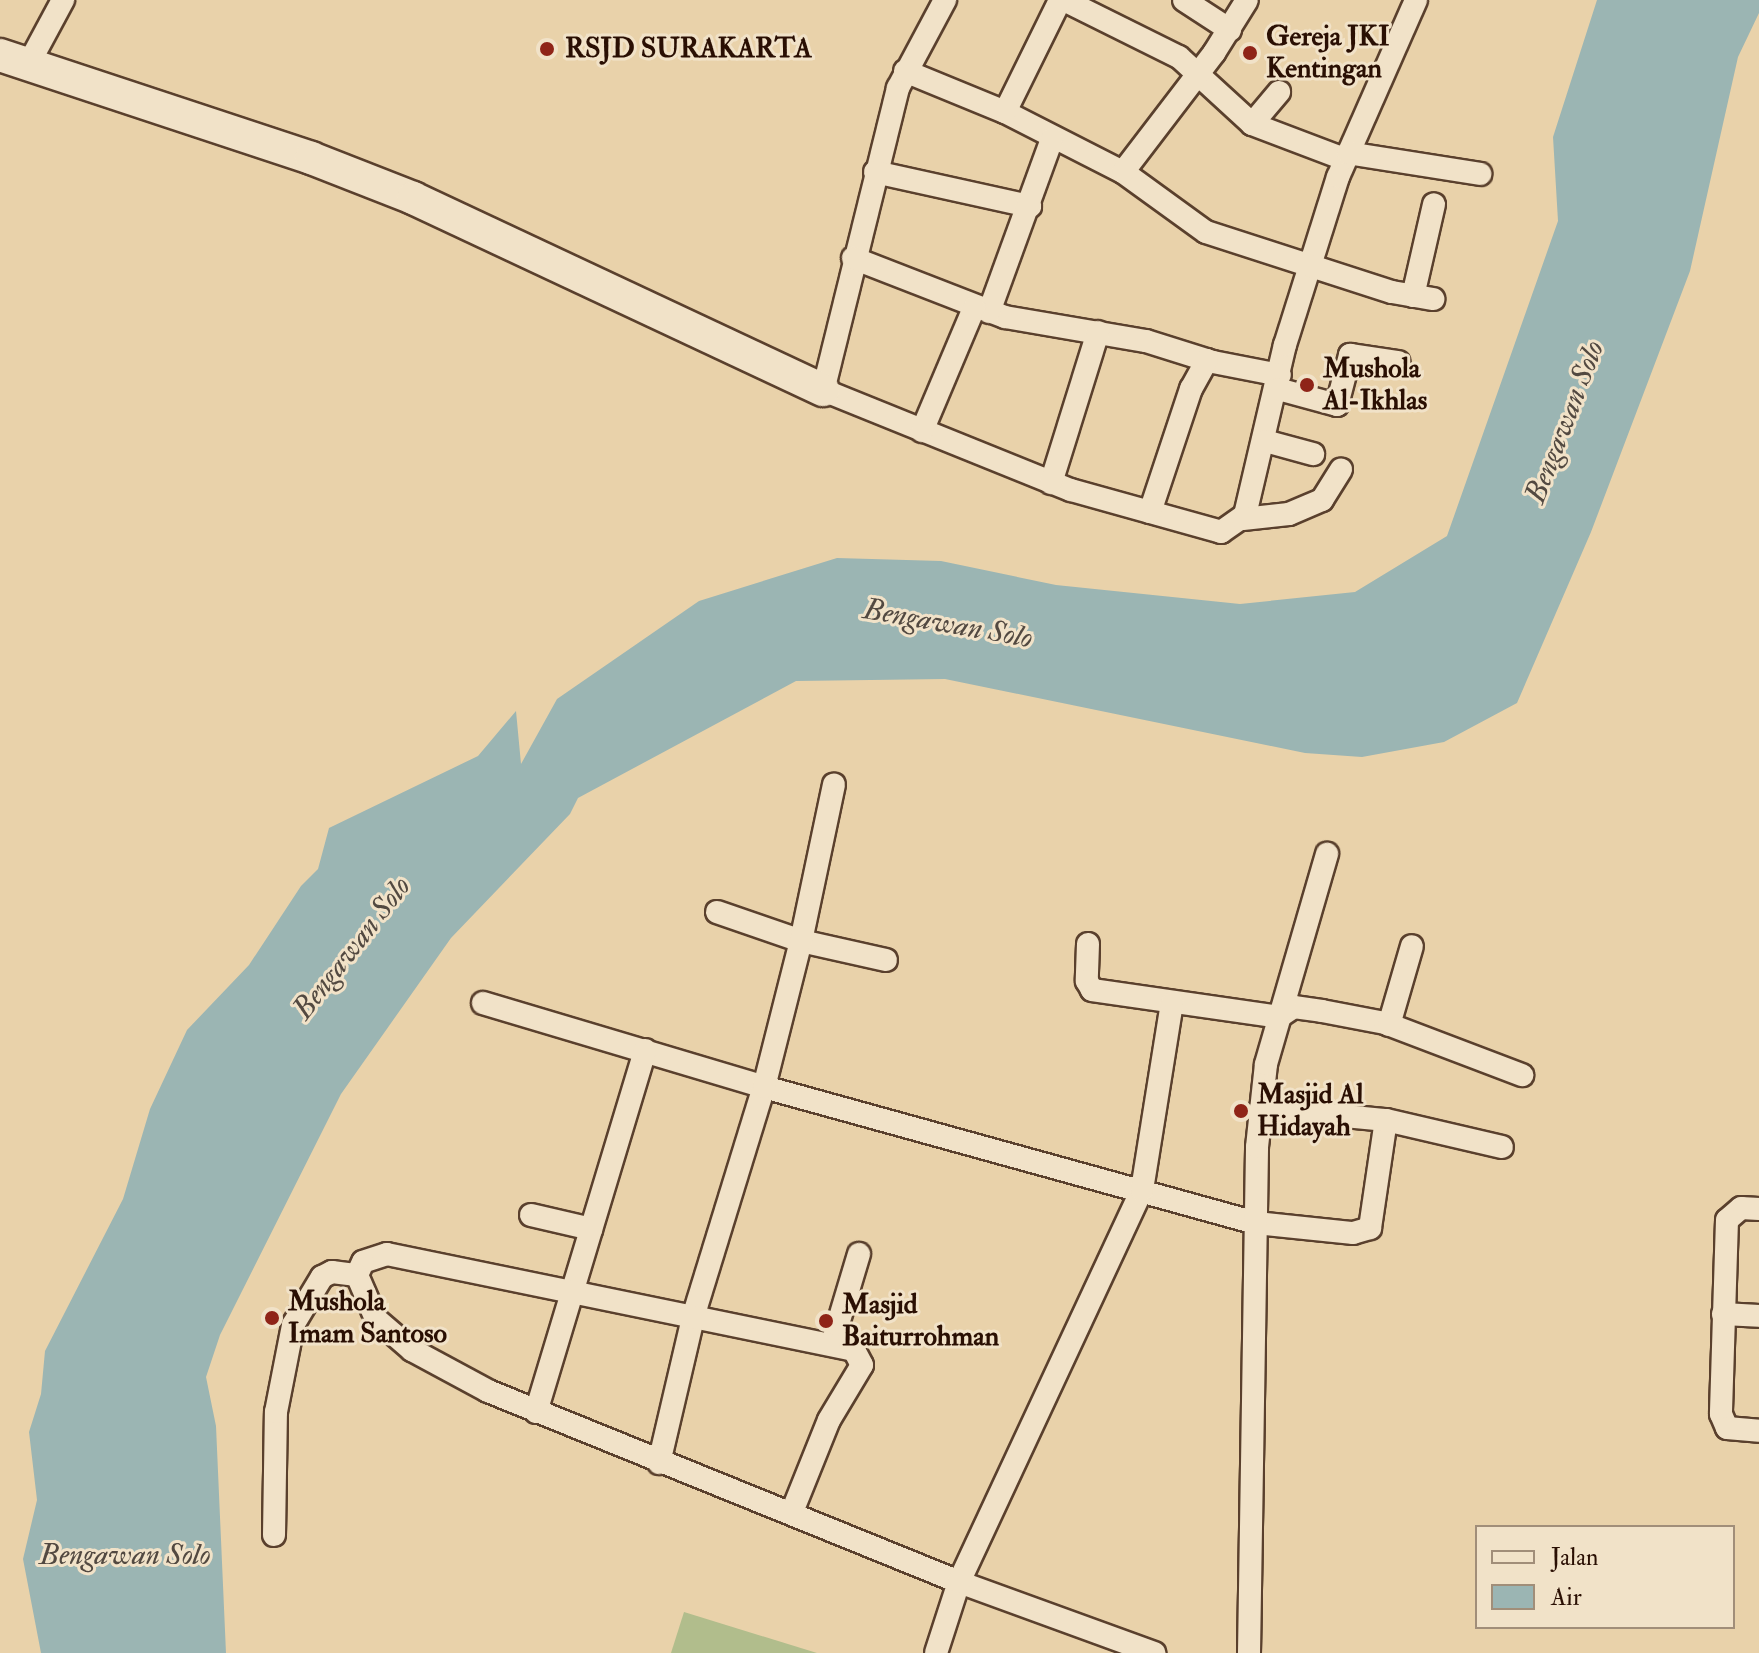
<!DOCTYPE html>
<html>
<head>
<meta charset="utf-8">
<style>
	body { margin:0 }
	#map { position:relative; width:1759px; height:1653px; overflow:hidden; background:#e9d2aa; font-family:"IM FELL Double Pica",serif }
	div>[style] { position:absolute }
	.green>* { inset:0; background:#b1bd8c }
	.water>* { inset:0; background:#9bb5b3 }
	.roads { filter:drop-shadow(2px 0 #5a402d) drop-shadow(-2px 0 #5a402d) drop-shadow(0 2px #5a402d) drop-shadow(0 -2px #5a402d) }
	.street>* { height:22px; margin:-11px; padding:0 11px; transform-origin:11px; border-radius:11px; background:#f1e2c8 }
	.secondary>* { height:32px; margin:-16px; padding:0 16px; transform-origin:16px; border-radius:16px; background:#f1e2c8 }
	.dots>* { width:22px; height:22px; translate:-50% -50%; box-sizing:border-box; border:4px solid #f1e2c8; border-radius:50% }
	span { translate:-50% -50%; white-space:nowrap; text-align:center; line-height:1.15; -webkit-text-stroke:6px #f1e2c8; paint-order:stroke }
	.poi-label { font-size:28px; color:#2a0f03; font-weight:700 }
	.left { translate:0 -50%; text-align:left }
	.water-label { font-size:30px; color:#524941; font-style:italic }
	.legend { position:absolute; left:1475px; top:1525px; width:260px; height:104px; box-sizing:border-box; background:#f1e2c8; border:2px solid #a18e79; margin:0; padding:10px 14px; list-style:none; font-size:24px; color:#2a0f03 }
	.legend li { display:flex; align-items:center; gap:16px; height:40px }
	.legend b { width:40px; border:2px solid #a18e79 }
</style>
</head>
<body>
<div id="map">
	<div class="green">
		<div style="clip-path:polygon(684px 1612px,817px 1653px,671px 1653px)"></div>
	</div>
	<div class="water">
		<div style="clip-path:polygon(1597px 0,1759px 0,1759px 13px,1738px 57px,1690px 271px,1591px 532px,1517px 703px,1444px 742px,1362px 757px,1305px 753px,945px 679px,796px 681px,578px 798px,570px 814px,451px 938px,341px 1094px,220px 1335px,206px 1377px,216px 1426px,226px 1653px,41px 1653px,23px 1559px,37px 1500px,29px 1432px,41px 1394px,45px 1351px,123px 1199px,150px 1109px,187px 1030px,249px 965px,301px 886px,318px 869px,329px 828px,478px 756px,516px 711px,521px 764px,557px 699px,699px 601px,837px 558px,941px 561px,1056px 585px,1240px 604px,1355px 592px,1447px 536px,1558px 221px,1553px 137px)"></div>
	</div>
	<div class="roads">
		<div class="street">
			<div style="left:945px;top:0;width:100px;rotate:118.1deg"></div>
			<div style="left:898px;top:88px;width:311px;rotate:103.9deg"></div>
			<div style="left:823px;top:390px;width:267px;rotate:22deg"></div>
			<div style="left:1071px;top:490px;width:156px;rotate:15.6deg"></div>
			<div style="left:1221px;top:532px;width:29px;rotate:-35deg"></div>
			<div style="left:1245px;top:515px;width:175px;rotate:-76.8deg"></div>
			<div style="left:1285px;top:345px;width:176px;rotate:-72.5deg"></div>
			<div style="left:1338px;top:177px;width:193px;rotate:-66.2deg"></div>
			<div style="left:1064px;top:0;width:128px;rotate:26.4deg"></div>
			<div style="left:1179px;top:57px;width:99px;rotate:42.5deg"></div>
			<div style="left:1252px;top:124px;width:98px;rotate:20.8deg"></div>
			<div style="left:1184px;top:0;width:55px;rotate:33.1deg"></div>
			<div style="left:28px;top:65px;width:74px;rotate:-61.7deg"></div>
			<div style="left:905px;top:71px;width:108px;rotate:22.3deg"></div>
			<div style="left:1005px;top:112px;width:132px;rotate:27deg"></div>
			<div style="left:1123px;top:172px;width:102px;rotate:35.9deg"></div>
			<div style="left:1206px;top:232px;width:195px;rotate:17.9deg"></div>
			<div style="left:1392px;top:292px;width:42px;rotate:9.7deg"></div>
			<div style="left:1005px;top:112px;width:125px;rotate:-63.8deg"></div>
			<div style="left:1252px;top:124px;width:42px;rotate:-49.8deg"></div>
			<div style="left:1348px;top:153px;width:134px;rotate:9deg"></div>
			<div style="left:875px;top:172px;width:159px;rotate:12.4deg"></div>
			<div style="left:1123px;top:172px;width:150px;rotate:-52.6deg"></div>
			<div style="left:1214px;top:53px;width:62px;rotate:-58.1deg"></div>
			<div style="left:853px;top:258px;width:163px;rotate:21.2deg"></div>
			<div style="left:1005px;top:317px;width:143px;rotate:9.7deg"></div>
			<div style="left:1146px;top:341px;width:70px;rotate:17.4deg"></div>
			<div style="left:1213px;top:362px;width:68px;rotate:11deg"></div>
			<div style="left:1413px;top:296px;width:94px;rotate:-77.1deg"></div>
			<div style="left:989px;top:312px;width:184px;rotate:-70deg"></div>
			<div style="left:1278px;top:389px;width:61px;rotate:15.2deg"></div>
			<div style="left:1337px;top:405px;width:52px;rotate:-75.4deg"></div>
			<div style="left:1350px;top:355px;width:49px;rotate:8.3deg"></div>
			<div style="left:922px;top:431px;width:134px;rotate:-67.1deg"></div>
			<div style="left:1265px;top:441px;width:50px;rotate:15.2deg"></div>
			<div style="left:1051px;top:483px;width:158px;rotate:-72.7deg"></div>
			<div style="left:1150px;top:512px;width:130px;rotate:-71.6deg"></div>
			<div style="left:1191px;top:389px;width:33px;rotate:-61deg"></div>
			<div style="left:1243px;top:519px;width:46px;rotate:-6.2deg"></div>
			<div style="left:1289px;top:514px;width:36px;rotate:-23deg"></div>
			<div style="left:1322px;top:500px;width:36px;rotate:-58deg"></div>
			<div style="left:717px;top:912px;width:89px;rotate:19deg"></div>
			<div style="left:801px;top:941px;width:87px;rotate:12.6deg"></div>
			<div style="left:1088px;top:944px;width:37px;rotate:92deg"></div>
			<div style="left:1087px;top:981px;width:10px;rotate:61deg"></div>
			<div style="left:1092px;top:990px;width:189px;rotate:8.2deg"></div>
			<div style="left:1279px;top:1017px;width:18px;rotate:-34deg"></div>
			<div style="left:1294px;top:1007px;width:28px;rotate:8deg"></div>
			<div style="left:1322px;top:1011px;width:64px;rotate:10.8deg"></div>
			<div style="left:1385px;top:1023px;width:147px;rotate:20.8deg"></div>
			<div style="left:483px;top:1003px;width:293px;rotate:16.6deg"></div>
			<div style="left:764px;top:1087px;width:510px;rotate:15.45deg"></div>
			<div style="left:1256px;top:1223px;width:98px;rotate:5.9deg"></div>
			<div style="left:1353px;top:1233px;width:18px;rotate:-16deg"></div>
			<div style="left:1370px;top:1228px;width:109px;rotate:-81.6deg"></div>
			<div style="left:1389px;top:1025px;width:82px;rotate:-73.8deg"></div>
			<div style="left:1261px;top:1108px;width:126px;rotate:5.5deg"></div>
			<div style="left:1386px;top:1120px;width:119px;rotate:13.1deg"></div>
			<div style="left:1759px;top:1209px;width:18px;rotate:-177deg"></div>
			<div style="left:1741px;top:1208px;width:18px;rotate:139deg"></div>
			<div style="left:1727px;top:1220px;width:194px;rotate:91.8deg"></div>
			<div style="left:1721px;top:1414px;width:15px;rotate:67deg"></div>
			<div style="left:1727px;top:1428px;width:32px;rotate:5deg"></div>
			<div style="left:531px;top:1215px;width:62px;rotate:13.1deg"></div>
			<div style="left:1723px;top:1314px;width:36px;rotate:3deg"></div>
			<div style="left:832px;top:1344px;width:94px;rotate:-73.3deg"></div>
			<div style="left:536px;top:1412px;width:378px;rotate:-73.2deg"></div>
			<div style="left:659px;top:1463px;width:153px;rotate:-76.8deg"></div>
			<div style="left:694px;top:1314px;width:238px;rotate:-72.9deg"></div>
			<div style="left:764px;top:1087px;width:151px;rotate:-75.8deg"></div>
			<div style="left:801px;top:941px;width:160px;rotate:-78.1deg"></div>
			<div style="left:792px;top:1512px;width:99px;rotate:-68.1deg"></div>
			<div style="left:829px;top:1420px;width:64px;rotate:-59deg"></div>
			<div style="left:862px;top:1365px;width:17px;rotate:-118deg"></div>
			<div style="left:854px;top:1350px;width:477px;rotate:-168.4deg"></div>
			<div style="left:387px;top:1254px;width:25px;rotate:162deg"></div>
			<div style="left:363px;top:1262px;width:14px;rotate:115deg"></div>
			<div style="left:357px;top:1275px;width:48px;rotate:66.6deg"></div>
			<div style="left:376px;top:1319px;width:48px;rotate:40.7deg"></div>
			<div style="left:412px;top:1350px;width:86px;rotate:28.3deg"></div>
			<div style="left:488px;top:1391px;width:508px;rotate:22.07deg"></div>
			<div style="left:959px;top:1582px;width:208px;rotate:20deg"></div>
			<div style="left:274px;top:1535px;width:123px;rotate:-89.1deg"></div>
			<div style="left:276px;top:1412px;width:89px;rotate:-78.9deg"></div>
			<div style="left:293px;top:1325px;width:56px;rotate:-58.9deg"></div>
			<div style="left:322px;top:1277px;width:11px;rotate:-27deg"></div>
			<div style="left:332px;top:1272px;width:25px;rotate:7deg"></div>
			<div style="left:936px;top:1653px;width:75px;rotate:-72.1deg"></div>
			<div style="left:959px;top:1582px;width:433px;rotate:-65deg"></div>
			<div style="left:1142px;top:1190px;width:189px;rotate:-80.9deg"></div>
			<div style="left:1249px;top:1653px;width:506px;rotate:-89.09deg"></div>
			<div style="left:1257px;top:1147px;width:83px;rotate:-83.8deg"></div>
			<div style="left:1266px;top:1064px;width:219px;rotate:-73.8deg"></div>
		</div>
		<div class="secondary">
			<div style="left:0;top:55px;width:328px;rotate:18.3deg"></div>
			<div style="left:311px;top:158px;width:110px;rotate:21.4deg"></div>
			<div style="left:413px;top:198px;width:453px;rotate:25.1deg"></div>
		</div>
	</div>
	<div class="dots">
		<div style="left:547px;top:49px;background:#8f2418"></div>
		<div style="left:1250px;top:53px;background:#8f2418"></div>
		<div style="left:1307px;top:385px;background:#8f2418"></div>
		<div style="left:1241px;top:1111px;background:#8f2418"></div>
		<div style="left:272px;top:1318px;background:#8f2418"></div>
		<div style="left:826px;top:1321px;background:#8f2418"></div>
	</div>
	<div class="poi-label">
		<span class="left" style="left:1266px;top:53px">Gereja JKI<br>Kentingan</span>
		<span class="left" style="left:565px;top:49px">RSJD SURAKARTA</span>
		<span class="left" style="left:1323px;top:385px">Mushola<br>Al-Ikhlas</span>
		<span class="left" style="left:1257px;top:1111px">Masjid Al<br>Hidayah</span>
		<span class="left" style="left:288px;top:1318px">Mushola<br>Imam Santoso</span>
		<span class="left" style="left:842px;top:1321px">Masjid<br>Baiturrohman</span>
	</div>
	<div class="water-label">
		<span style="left:1565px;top:422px;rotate:-69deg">Bengawan Solo</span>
		<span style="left:948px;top:624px;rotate:10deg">Bengawan Solo</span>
		<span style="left:352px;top:948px;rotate:-52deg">Bengawan Solo</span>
		<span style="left:125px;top:1555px">Bengawan Solo</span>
	</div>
	<ul class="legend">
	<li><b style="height:10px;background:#f1e2c8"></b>Jalan</li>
	<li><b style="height:22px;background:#9bb5b3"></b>Air</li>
	</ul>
</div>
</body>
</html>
